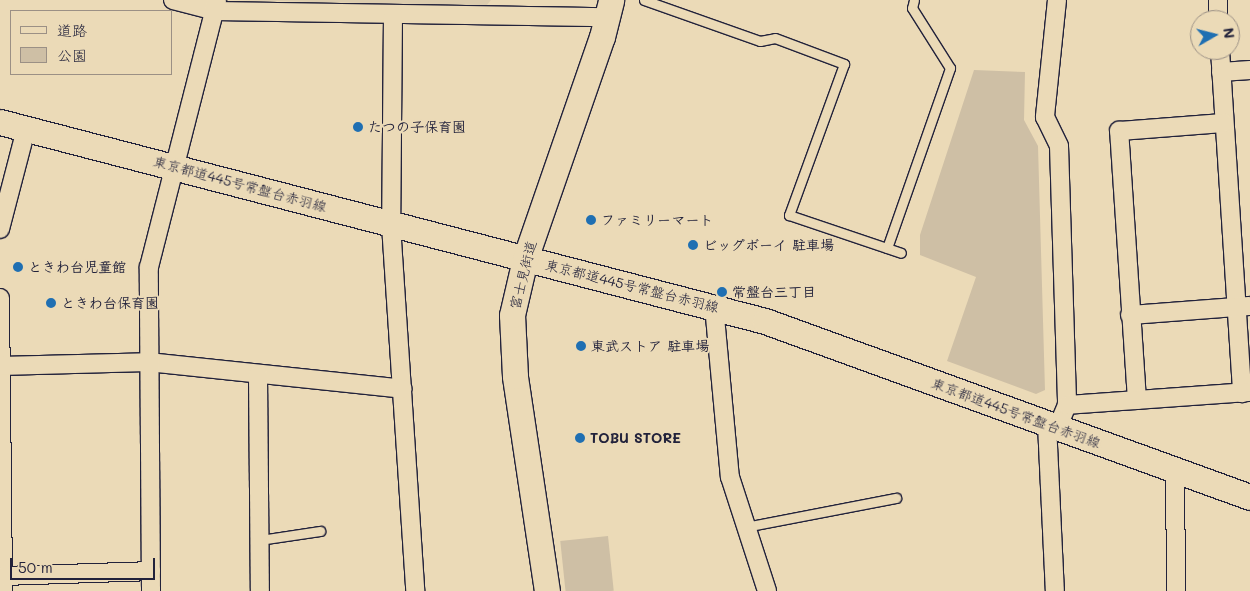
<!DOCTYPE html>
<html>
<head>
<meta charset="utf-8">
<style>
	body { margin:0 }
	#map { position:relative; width:1250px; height:591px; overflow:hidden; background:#ebdab7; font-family:Mali,"Klee One",sans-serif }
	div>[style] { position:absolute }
	.built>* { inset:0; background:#dcccae }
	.green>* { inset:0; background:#cebfa5; transform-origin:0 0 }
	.roads { filter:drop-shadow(1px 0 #22223b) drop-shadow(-1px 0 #22223b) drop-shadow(0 1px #22223b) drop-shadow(0 -1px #22223b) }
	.lane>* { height:9px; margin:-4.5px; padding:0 4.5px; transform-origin:4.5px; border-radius:4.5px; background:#ebdab7 }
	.street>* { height:18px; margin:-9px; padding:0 9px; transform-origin:9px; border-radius:9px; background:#ebdab7 }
	.secondary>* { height:25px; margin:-12.5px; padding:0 12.5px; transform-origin:12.5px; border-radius:12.5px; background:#ebdab7 }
	.dots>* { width:14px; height:14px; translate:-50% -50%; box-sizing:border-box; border:2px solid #ebdab7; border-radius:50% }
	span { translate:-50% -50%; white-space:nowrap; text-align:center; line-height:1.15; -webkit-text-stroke:4px #ebdab7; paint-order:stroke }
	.poi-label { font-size:14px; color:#22223b; font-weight:700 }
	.left { translate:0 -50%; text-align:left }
	.street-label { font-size:14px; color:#22223b }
	.legend { position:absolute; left:10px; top:10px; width:162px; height:65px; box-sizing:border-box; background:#ebdab7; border:1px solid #9b9085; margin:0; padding:6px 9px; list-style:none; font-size:15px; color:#22223b }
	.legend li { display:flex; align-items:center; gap:10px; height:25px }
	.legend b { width:25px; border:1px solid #9b9085 }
	.north { position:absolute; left:1190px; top:10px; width:50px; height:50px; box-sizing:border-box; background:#ebdab7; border:1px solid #9b9085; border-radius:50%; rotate:82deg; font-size:14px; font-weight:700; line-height:20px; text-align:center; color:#22223b }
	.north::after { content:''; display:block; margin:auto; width:18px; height:22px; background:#1f6fb2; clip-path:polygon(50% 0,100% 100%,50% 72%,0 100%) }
	.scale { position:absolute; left:10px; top:558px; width:145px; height:22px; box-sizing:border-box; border:2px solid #22223b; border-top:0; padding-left:6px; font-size:15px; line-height:18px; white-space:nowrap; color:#22223b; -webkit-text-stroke:4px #ebdab7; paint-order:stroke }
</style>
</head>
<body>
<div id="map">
	<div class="built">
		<div style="clip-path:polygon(236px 0,491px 0,486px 6px)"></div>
	</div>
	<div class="green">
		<div style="clip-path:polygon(974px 70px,1025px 72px,1024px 120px,1038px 146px,1045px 390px,1036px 394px,947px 361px,976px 277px,920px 255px,920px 235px)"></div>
		<div style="left:608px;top:536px;width:55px;height:48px;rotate:84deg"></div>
	</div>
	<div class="roads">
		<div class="lane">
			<div style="left:644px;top:0;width:123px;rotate:19.5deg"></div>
			<div style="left:760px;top:41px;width:15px;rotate:-11deg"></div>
			<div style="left:775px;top:38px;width:74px;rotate:20.6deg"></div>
			<div style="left:844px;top:64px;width:161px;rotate:110deg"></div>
			<div style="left:789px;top:215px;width:118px;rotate:18.7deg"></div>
			<div style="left:887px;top:248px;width:191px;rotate:-70.7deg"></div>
			<div style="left:950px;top:68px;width:71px;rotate:-122.3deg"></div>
			<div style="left:912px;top:8px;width:8px;rotate:-76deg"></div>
			<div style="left:745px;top:527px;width:154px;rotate:-10.9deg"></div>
			<div style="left:260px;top:540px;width:61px;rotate:-8.5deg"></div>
		</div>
		<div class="street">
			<div style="left:173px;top:0;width:43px;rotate:14.7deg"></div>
			<div style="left:215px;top:11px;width:392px;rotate:0.9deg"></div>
			<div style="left:1057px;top:0;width:118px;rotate:95.9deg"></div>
			<div style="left:1045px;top:117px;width:32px;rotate:64deg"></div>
			<div style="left:1059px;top:146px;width:259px;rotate:88.2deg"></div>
			<div style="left:1067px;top:405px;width:25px;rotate:113deg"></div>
			<div style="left:1218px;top:0;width:20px;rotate:90deg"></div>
			<div style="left:393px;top:15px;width:210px;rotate:90.5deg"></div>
			<div style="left:391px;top:225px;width:367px;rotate:86.2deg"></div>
			<div style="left:1220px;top:50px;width:344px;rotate:86.3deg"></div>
			<div style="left:1221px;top:72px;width:29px;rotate:-4deg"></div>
			<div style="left:0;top:229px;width:103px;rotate:-75.4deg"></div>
			<div style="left:0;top:298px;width:293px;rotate:89.4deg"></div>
			<div style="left:714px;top:306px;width:172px;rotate:84.7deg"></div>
			<div style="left:730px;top:477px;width:120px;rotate:72deg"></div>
			<div style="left:1130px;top:315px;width:120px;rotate:-4.3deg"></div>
			<div style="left:0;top:366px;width:148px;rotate:-1.5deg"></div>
			<div style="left:148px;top:362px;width:256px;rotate:6deg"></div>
			<div style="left:258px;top:375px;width:216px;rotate:89.5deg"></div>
			<div style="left:1137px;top:400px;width:270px;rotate:-93.8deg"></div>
			<div style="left:1119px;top:131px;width:105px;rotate:-4.4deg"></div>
			<div style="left:1067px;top:405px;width:183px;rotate:-4.1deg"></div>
			<div style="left:1047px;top:424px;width:167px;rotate:87.3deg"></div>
			<div style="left:1175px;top:471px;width:120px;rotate:89.5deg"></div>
			<div style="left:3px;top:576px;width:148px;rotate:-1.9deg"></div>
			<div style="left:151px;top:591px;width:324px;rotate:-90.4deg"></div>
			<div style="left:149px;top:267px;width:276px;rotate:-75.7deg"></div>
		</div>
		<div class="secondary">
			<div style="left:0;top:122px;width:790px;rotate:14.58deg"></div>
			<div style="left:765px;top:321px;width:516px;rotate:19.95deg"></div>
			<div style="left:547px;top:591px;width:217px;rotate:-98.5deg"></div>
			<div style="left:515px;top:376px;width:61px;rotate:-92.8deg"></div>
			<div style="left:512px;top:315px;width:57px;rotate:-76.9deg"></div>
			<div style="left:525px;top:259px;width:235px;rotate:-70.9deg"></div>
			<div style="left:602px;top:37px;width:38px;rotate:-76deg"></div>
		</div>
	</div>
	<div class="dots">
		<div style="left:358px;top:127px;background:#1f6fb2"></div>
		<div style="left:591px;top:220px;background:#1f6fb2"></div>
		<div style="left:693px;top:245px;background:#1f6fb2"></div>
		<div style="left:18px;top:267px;background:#1f6fb2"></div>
		<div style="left:722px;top:292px;background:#1f6fb2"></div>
		<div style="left:51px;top:303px;background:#1f6fb2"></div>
		<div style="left:581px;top:346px;background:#1f6fb2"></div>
		<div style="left:580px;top:438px;background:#1f6fb2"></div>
	</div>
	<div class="poi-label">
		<span class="left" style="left:368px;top:127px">たつの子保育園</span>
		<span class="left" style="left:601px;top:220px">ファミリーマート</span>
		<span class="left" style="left:703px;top:245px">ビッグボーイ 駐車場</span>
		<span class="left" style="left:28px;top:267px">ときわ台児童館</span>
		<span class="left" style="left:732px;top:292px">常盤台三丁目</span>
		<span class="left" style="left:61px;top:303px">ときわ台保育園</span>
		<span class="left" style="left:591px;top:346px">東武ストア 駐車場</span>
		<span class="left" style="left:590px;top:438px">TOBU STORE</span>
	</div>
	<div class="street-label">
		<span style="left:240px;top:184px;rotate:15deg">東京都道445号常盤台赤羽線</span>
		<span style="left:523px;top:275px;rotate:-76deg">富士見街道</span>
		<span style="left:632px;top:286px;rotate:14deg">東京都道445号常盤台赤羽線</span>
		<span style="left:1016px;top:413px;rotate:20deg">東京都道445号常盤台赤羽線</span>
	</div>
	<ul class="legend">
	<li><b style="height:6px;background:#ebdab7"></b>道路</li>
	<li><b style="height:14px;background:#cebfa5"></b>公園</li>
	</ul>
	<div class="north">N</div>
	<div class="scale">50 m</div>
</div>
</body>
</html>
